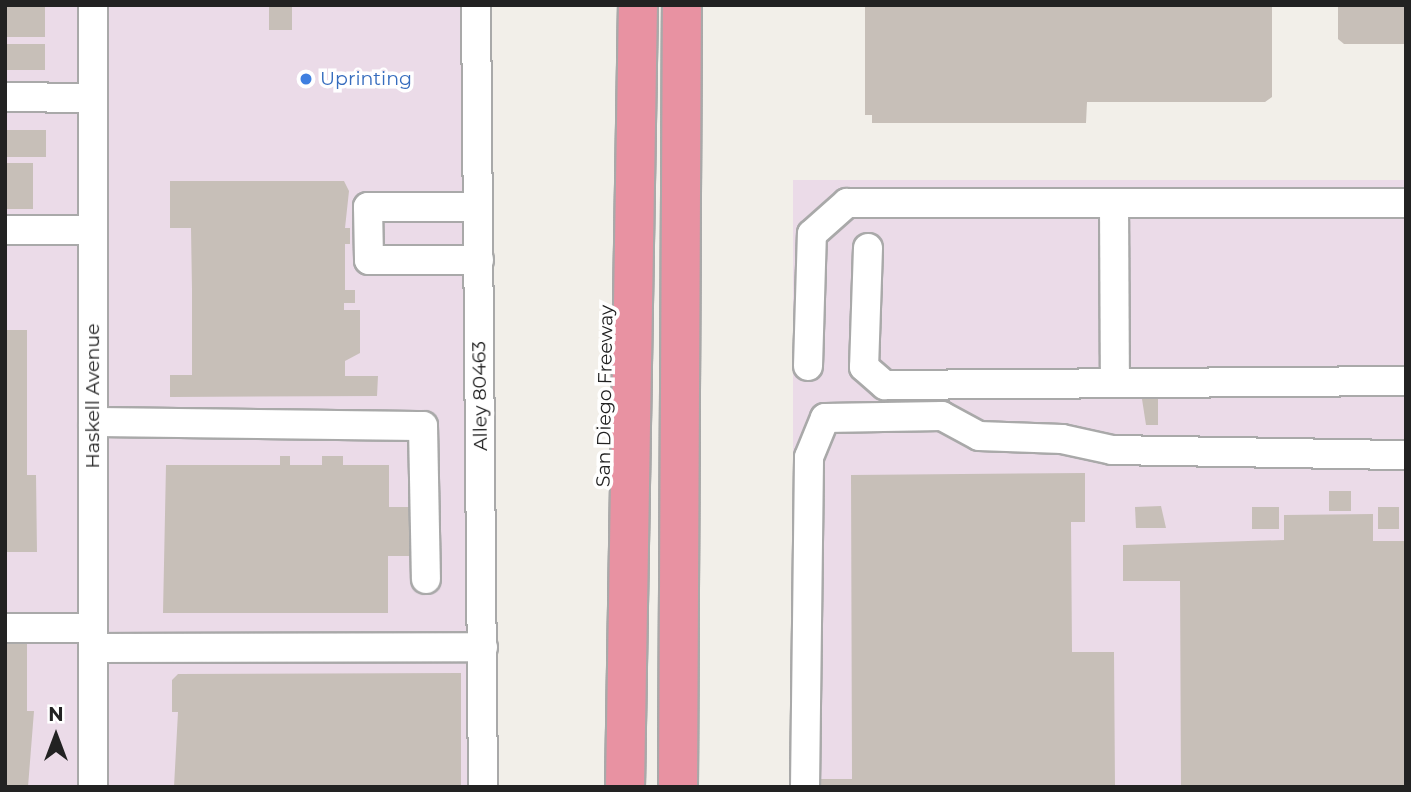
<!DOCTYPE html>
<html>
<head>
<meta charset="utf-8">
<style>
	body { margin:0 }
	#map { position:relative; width:1411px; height:792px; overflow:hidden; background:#f2efe9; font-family:Montserrat,sans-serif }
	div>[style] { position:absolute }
	.industrial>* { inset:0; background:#ebdbe8; transform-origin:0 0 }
	.building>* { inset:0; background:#c7bfb8; transform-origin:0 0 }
	.roads { filter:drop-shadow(2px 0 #a9a9a9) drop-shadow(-2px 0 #a9a9a9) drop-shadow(0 2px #a9a9a9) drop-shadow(0 -2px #a9a9a9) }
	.minor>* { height:28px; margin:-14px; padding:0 14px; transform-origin:14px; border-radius:14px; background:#fff }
	.highway>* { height:38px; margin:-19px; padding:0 19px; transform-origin:19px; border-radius:19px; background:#e892a2 }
	.dots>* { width:19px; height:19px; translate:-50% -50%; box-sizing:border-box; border:4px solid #fff; border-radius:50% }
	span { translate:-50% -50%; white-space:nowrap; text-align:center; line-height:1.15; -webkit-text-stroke:7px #fff; paint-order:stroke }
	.shop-label { font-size:19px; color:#366cbe }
	.left { translate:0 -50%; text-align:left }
	.street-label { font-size:19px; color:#222 }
	.frame { position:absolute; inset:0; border:7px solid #222; pointer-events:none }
	.north { position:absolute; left:21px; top:701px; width:70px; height:70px; -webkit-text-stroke:5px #fff; paint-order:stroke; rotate:0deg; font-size:19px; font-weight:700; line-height:28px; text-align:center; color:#222 }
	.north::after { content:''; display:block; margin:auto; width:24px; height:32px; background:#222; clip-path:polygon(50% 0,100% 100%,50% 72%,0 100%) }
</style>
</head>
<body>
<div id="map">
	<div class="industrial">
		<div style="left:5px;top:5px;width:482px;height:782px"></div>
		<div style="left:1406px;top:180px;width:607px;height:613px;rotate:90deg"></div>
	</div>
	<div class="building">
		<div style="left:5px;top:5px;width:40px;height:32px"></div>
		<div style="left:269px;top:5px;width:23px;height:25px"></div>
		<div style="clip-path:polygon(865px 5px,1272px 5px,1272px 97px,1265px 102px,1087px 102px,1086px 123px,872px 123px,872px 115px,865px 115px)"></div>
		<div style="clip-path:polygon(1338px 5px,1406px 5px,1406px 44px,1344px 44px,1338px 39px)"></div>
		<div style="left:5px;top:44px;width:40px;height:26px"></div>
		<div style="left:5px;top:130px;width:41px;height:27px"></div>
		<div style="left:5px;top:163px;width:28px;height:46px"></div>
		<div style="clip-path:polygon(170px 181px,344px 181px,349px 191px,345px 228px,350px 228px,350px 244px,345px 244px,345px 290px,355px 290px,355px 303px,344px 303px,344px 310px,360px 310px,360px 353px,345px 361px,345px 376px,378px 376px,377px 396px,170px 397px,170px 375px,192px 375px,192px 290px,191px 228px,170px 228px)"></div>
		<div style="clip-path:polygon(5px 330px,27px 330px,27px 475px,36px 475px,37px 552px,5px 552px)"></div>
		<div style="clip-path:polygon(1142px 399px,1158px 399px,1158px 425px,1146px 425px)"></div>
		<div style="clip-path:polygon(280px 456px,290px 456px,290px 465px,322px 465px,322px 456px,343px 456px,343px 465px,389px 465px,389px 507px,410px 507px,410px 556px,388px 556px,388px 613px,163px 613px,166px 465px,280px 465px)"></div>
		<div style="clip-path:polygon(1085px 473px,1085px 522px,1071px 522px,1072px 652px,1114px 652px,1115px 787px,820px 787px,820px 779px,852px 779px,851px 475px)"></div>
		<div style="left:1329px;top:491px;width:22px;height:20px"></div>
		<div style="clip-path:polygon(1161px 506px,1166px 528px,1136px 528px,1135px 507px)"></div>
		<div style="left:1252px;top:507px;width:27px;height:22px"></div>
		<div style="left:1378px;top:507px;width:21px;height:22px"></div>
		<div style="clip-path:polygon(1373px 514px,1373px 541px,1406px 541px,1406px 787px,1181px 787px,1180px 581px,1123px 581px,1123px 545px,1284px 540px,1284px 515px)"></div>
		<div style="clip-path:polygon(5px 643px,27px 643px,27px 711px,34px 711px,28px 787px,5px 787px)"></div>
		<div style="clip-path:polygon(461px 673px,461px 787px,174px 787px,178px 712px,172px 712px,172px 680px,178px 674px)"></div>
	</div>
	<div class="roads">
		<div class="minor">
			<div style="left:93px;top:5px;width:782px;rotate:90deg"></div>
			<div style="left:476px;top:5px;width:782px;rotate:89.49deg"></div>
			<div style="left:5px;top:97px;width:88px;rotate:0.7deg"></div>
			<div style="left:1114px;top:203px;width:180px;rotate:89.7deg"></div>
			<div style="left:478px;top:207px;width:110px;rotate:180deg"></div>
			<div style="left:368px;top:207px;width:53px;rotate:88.9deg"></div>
			<div style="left:369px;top:260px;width:110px"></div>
			<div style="left:5px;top:230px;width:88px"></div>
			<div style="left:868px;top:248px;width:119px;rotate:91.9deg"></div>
			<div style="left:864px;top:367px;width:28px;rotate:41deg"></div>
			<div style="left:885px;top:385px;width:521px;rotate:-0.44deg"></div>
			<div style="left:808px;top:366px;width:132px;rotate:-88.3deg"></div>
			<div style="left:812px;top:234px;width:47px;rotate:-41.5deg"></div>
			<div style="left:847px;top:203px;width:559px"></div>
			<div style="left:93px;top:422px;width:330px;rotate:0.7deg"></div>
			<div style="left:423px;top:426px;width:153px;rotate:88.9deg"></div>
			<div style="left:5px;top:628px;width:88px"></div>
			<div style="left:93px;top:648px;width:390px;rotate:-0.1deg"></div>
			<div style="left:805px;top:787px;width:330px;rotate:-89.3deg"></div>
			<div style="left:809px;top:457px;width:42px;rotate:-67.7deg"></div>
			<div style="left:825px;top:418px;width:117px;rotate:-1deg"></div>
			<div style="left:942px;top:416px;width:42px;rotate:28.4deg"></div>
			<div style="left:979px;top:436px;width:83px;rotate:2.1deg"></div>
			<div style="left:1062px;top:439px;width:51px;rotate:12.4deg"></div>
			<div style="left:1112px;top:450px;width:294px;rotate:1deg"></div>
		</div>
		<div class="highway">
			<div style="left:625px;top:787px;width:782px;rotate:-89.05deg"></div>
			<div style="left:678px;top:787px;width:782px;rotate:-89.71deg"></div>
		</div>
	</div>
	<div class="dots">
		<div style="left:306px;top:79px;background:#3f7fe0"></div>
	</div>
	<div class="shop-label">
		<span class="left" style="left:320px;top:79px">Uprinting</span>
	</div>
	<div class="street-label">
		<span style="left:93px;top:396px;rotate:-90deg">Haskell Avenue</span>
		<span style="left:480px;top:396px;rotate:-91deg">Alley 80463</span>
		<span style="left:605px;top:396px;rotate:-89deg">San Diego Freeway</span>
	</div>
	<div class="frame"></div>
	<div class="north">N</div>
</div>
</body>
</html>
